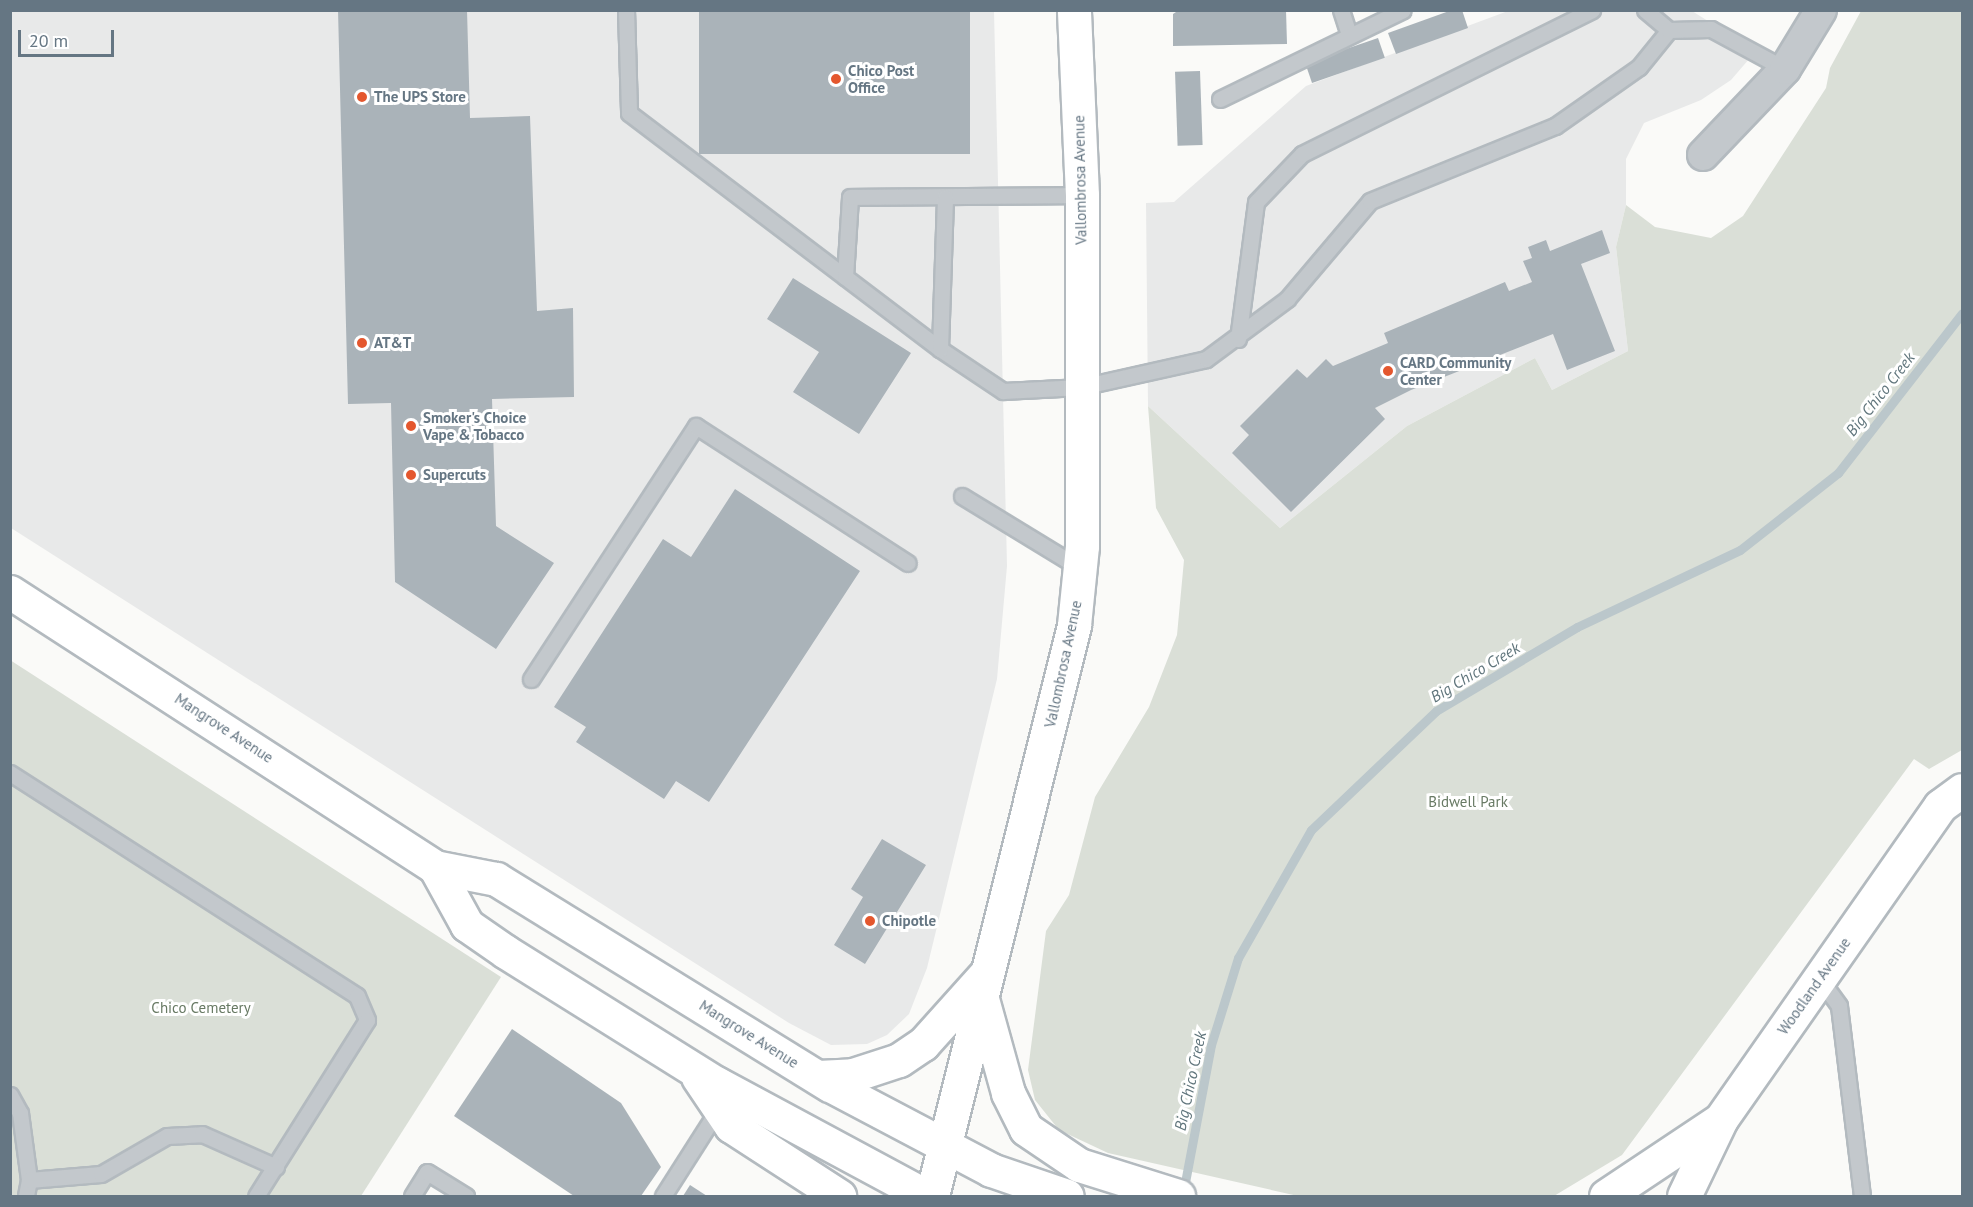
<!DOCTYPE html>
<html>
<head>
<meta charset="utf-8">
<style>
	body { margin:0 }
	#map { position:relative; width:1973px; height:1207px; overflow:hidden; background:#fafaf8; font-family:"PT Sans",sans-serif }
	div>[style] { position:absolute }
	.built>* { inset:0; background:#e8e9e9 }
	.green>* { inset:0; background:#dadfd7 }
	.stream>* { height:9px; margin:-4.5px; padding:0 4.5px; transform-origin:4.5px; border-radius:4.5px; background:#bbc7cb }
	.building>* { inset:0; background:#aab3b9; transform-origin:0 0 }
	.roads { filter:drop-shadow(2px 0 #b3babf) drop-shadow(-2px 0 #b3babf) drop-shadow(0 2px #b3babf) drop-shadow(0 -2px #b3babf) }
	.lane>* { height:15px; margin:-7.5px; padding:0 7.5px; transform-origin:7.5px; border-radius:7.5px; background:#c3c8cc }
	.street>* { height:30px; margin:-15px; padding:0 15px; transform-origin:15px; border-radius:15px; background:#c3c8cc }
	.secondary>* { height:33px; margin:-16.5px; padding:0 16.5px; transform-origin:16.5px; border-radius:16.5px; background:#fff }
	.dots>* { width:16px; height:16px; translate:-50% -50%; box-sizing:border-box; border:3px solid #fff; border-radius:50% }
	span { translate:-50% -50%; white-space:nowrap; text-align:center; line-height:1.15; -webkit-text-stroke:6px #fff; paint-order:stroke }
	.poi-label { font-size:15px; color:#657683; font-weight:700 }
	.left { translate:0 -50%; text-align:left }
	.street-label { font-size:15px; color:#657683 }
	.park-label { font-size:15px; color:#687a64 }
	.water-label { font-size:16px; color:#60757c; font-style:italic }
	.frame { position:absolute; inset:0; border:12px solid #657683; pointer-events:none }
	.scale { position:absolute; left:18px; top:30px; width:96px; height:27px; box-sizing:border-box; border:3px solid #657683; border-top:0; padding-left:8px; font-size:18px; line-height:21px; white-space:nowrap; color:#657683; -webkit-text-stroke:4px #fff; paint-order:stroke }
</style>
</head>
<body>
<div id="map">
	<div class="built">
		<div style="clip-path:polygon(10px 11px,994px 11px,1007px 566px,997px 679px,927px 968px,909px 1014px,887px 1035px,867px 1044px,831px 1045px,789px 1023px,11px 528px)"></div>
		<div style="clip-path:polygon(1508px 11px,1692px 11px,1756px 51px,1731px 80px,1701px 100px,1644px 123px,1626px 159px,1626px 205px,1616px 247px,1628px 351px,1552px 390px,1535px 358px,1407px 426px,1280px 528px,1148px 406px,1146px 203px,1174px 202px,1306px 86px)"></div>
	</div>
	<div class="green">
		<div style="clip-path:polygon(1861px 11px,1962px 11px,1962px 750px,1929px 769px,1914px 759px,1622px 1155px,1554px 1196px,1298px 1196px,1108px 1153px,1059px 1130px,1035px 1100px,1028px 1070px,1046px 931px,1069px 895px,1095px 797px,1149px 707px,1177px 635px,1184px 560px,1156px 508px,1148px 406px,1280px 528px,1407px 426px,1535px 358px,1552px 390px,1628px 351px,1616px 247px,1626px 205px,1655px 227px,1711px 238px,1743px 216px,1826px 88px,1830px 68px)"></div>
		<div style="clip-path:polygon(10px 660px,501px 977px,361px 1196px,11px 1196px)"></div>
	</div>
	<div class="stream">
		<div style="left:1183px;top:1193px;width:151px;rotate:-79.3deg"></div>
		<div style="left:1211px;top:1045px;width:91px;rotate:-72.8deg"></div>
		<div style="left:1238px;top:958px;width:147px;rotate:-60.3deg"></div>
		<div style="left:1311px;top:830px;width:173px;rotate:-43.6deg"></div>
		<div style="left:1436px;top:711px;width:164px;rotate:-30.8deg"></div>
		<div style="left:1577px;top:627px;width:180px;rotate:-25.3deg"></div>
		<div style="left:1740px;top:550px;width:125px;rotate:-38.2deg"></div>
		<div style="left:1838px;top:473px;width:202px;rotate:-52.2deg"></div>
	</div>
	<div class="building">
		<div style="clip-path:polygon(338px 10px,467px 10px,470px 118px,530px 116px,537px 311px,573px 308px,574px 397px,492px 399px,496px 526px,554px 563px,496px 649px,395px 582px,391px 403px,348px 404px)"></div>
		<div style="left:699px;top:10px;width:271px;height:144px"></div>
		<div style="clip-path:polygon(1179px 10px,1286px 10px,1287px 44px,1173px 46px,1173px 14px)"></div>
		<div style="clip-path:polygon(1452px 10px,1462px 10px,1468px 28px,1396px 54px,1388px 33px)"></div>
		<div style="left:1378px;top:38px;width:21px;height:77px;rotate:71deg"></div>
		<div style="left:1200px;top:71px;width:74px;height:25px;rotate:88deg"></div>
		<div style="clip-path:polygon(1602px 230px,1610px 253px,1581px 264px,1615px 351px,1567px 370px,1553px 334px,1411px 390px,1375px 408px,1385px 419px,1291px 512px,1232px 453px,1249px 435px,1240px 426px,1297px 369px,1307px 378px,1326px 359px,1333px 366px,1388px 343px,1384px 333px,1505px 282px,1509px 291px,1532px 282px,1523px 261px,1532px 258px,1528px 247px,1546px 240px,1550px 251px)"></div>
		<div style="clip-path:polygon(793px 278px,911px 353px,859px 434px,793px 392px,819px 352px,767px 319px)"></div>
		<div style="clip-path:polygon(735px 489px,860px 571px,709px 802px,676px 781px,664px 799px,576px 742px,586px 727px,554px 707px,663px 539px,691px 557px)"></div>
		<div style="clip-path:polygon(882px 839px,926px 865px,865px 964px,834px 945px,863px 897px,851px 889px)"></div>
		<div style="clip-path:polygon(512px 1029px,621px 1103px,661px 1167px,641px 1196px,574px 1196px,454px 1116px)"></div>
		<div style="clip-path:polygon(690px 1185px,707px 1196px,683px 1196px)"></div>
	</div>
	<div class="roads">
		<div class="lane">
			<div style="left:626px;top:10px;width:103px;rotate:88.3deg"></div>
			<div style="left:629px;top:113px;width:390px;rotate:37.2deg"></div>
			<div style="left:940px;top:349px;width:76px;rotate:33.7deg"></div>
			<div style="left:1003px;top:391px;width:78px;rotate:-2.9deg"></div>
			<div style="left:1081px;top:387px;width:128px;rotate:-12.6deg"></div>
			<div style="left:1206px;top:359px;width:101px;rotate:-36.5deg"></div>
			<div style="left:1287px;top:299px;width:128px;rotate:-49.7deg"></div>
			<div style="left:1370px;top:201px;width:200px;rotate:-22.1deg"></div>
			<div style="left:1555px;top:126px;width:103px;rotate:-35.1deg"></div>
			<div style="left:1639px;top:67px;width:48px;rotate:-51deg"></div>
			<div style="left:1341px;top:10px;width:25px;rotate:72deg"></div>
			<div style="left:1645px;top:10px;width:31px;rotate:40deg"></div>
			<div style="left:1669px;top:30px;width:42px;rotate:-1.4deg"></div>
			<div style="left:1711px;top:29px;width:84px;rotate:28.4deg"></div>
			<div style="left:1220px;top:99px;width:203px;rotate:-25.9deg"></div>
			<div style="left:845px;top:277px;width:80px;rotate:-86.4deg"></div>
			<div style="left:850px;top:197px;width:232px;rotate:-0.5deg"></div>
			<div style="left:1238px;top:339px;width:138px;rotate:-82.5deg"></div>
			<div style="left:1256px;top:202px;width:66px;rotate:-46.2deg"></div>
			<div style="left:1302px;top:154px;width:324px;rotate:-26.4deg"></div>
			<div style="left:940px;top:349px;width:152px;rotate:-88.1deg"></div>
			<div style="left:962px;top:496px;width:138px;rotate:31.4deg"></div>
			<div style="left:531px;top:679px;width:302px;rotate:-56.9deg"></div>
			<div style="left:696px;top:426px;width:252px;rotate:32.9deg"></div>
			<div style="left:10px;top:773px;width:412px;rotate:32.7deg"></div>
			<div style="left:357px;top:996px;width:26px;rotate:67deg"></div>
			<div style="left:367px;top:1020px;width:208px;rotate:122.2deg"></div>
			<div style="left:1819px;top:978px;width:34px;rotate:54deg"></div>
			<div style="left:1839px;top:1006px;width:191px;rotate:83.1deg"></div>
			<div style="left:10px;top:1095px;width:21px;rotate:61deg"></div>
			<div style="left:20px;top:1113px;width:68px;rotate:82.3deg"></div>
			<div style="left:29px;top:1180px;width:16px;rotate:101deg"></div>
			<div style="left:29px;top:1180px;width:72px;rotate:-4.8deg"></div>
			<div style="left:101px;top:1174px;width:76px;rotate:-29.9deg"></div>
			<div style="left:167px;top:1136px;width:35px;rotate:-3deg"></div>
			<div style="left:202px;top:1134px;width:81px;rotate:24deg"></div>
			<div style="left:412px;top:1196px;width:28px;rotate:-58deg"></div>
			<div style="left:427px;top:1172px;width:46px;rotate:31.6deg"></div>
			<div style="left:663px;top:1196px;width:104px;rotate:-57.5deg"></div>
		</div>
		<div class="street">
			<div style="left:1703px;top:155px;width:119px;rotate:-46.4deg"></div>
			<div style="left:1785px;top:69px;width:69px;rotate:-58.6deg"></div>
		</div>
		<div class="secondary">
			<div style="left:10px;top:592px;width:506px;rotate:32.91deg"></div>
			<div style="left:435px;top:867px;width:62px;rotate:11.1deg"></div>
			<div style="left:496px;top:879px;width:392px;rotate:31.7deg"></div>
			<div style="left:830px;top:1085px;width:182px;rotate:27.8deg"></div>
			<div style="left:991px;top:1170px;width:80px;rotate:18.9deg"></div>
			<div style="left:435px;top:867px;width:66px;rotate:61.1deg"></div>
			<div style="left:467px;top:925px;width:47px;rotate:34.7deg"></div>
			<div style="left:506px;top:952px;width:248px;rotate:32deg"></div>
			<div style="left:716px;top:1083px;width:238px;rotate:28.3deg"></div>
			<div style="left:982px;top:999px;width:98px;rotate:74.5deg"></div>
			<div style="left:1008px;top:1093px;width:40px;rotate:63.4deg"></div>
			<div style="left:1026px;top:1129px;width:64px;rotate:34.2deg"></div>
			<div style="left:1079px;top:1165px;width:104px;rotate:17.4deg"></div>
			<div style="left:698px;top:1077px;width:59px;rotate:56deg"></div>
			<div style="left:731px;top:1126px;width:129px;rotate:32.9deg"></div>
			<div style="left:818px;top:1077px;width:35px;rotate:-3deg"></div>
			<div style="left:853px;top:1075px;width:48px;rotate:-18.1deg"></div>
			<div style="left:899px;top:1060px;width:29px;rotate:-34deg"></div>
			<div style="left:923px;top:1044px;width:93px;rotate:-48.1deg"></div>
			<div style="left:932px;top:1196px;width:588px;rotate:-76.03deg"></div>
			<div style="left:1074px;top:625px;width:79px;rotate:-84.2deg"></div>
			<div style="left:1082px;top:546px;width:351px;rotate:-90deg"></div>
			<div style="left:1082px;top:195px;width:185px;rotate:-92.5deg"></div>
			<div style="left:1606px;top:1196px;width:137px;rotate:-33.7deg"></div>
			<div style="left:1684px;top:1196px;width:85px;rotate:-64.3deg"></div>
			<div style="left:1721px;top:1119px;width:382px;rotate:-55deg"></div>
			<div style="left:1940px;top:806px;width:27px;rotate:-36deg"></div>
		</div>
	</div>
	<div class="dots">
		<div style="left:836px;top:79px;background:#e4572e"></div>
		<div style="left:362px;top:97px;background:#e4572e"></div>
		<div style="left:362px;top:343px;background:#e4572e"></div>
		<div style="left:1388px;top:371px;background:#e4572e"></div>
		<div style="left:411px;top:426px;background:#e4572e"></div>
		<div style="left:411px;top:475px;background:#e4572e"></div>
		<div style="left:870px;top:921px;background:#e4572e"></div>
	</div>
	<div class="poi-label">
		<span class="left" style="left:848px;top:79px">Chico Post<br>Office</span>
		<span class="left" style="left:374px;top:97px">The UPS Store</span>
		<span class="left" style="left:374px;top:343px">AT&amp;T</span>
		<span class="left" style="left:1400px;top:371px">CARD Community<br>Center</span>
		<span class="left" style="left:423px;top:426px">Smoker's Choice<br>Vape &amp; Tobacco</span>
		<span class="left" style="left:423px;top:475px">Supercuts</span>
		<span class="left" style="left:882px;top:921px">Chipotle</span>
	</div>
	<div class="street-label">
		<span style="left:1080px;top:180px;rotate:-91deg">Vallombrosa Avenue</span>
		<span style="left:1063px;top:664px;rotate:-78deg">Vallombrosa Avenue</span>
		<span style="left:224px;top:728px;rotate:33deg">Mangrove Avenue</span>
		<span style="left:1814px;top:986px;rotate:-55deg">Woodland Avenue</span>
		<span style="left:749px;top:1034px;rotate:32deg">Mangrove Avenue</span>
	</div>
	<div class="park-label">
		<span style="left:1468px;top:802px">Bidwell Park</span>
		<span style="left:201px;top:1008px">Chico Cemetery</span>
	</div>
	<div class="water-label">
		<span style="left:1880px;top:394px;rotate:-52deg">Big Chico Creek</span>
		<span style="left:1475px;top:672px;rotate:-31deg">Big Chico Creek</span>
		<span style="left:1190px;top:1081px;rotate:-78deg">Big Chico Creek</span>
	</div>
	<div class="frame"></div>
	<div class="scale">20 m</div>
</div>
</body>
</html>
